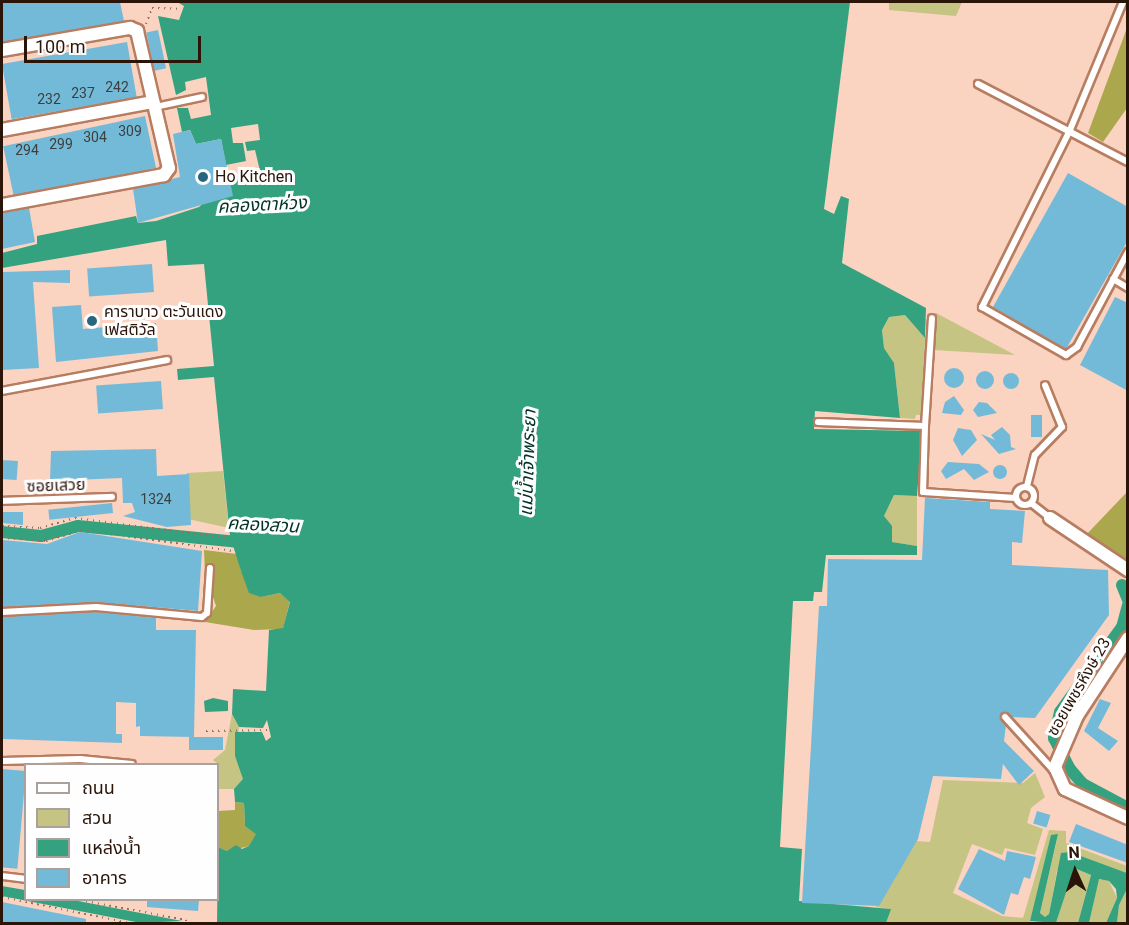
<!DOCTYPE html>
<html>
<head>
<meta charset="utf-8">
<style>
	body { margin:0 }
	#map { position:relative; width:1129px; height:925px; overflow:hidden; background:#fad3c1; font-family:Roboto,"Noto Sans Thai",sans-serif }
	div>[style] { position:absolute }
	.green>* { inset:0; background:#c6c482 }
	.forest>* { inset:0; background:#aaa74c }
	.water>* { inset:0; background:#34a27e }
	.canal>* { height:12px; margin:-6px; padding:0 6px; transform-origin:6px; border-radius:6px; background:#34a27e }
	.building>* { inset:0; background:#73bad9; transform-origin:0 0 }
	.round { border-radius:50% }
	.path>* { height:2px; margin-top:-1px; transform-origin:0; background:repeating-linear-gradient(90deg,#8f7162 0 1.5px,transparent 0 6px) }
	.roads { filter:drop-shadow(2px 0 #b77d60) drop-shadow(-2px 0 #b77d60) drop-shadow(0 2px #b77d60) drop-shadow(0 -2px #b77d60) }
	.lane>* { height:6px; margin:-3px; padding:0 3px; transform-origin:3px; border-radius:3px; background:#fff }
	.lane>.ring { margin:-3px; padding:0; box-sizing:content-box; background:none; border:6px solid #fff; border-radius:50% }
	.street>* { height:12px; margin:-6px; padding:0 6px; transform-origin:6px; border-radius:6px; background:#fff }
	.dots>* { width:16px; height:16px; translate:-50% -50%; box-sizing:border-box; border:3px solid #fefefe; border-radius:50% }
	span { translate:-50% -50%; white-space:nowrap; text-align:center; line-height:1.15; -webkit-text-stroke:6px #fefefe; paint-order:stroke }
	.number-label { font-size:14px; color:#3d3e3d }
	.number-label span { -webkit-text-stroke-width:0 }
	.poi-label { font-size:16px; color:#2b1509 }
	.left { translate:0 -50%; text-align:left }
	.street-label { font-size:16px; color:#2b1509 }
	.water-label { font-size:18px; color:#013324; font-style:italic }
	.frame { position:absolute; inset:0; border:3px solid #2b1509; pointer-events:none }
	.legend { position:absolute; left:24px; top:763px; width:195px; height:138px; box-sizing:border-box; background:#fefefe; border:2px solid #aaa19c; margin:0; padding:8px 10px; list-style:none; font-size:18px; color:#2b1509 }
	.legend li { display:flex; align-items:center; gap:12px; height:30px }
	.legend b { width:30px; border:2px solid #aaa19c }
	.north { position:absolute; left:1045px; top:841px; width:60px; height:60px; -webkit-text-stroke:4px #fefefe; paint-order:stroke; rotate:357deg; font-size:16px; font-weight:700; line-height:24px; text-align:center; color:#2b1509 }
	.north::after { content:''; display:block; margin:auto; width:21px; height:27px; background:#2b1509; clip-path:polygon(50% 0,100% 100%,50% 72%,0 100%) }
	.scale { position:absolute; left:24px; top:36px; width:177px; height:27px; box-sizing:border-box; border:3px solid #2b1509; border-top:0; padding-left:8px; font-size:18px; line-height:21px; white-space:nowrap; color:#2b1509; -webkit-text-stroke:4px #fefefe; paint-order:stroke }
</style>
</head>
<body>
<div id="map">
	<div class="green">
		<div style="clip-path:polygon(889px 2px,962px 2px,956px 16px,889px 10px)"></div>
		<div style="clip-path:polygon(936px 313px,1015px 355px,934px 350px)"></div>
		<div style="clip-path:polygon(905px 315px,925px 338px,923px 415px,916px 415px,915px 419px,900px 418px,894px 363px,884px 348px,882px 330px,889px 317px)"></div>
		<div style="clip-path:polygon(223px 471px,229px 528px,188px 519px,187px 473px)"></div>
		<div style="clip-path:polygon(894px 495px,917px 496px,917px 546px,892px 542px,884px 516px)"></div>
		<div style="clip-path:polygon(232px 714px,239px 727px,235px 756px,244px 779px,234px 789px,218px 789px,218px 764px,213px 760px,225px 750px)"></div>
		<div style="clip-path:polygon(1035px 773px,1045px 797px,1031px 808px,1027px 823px,1043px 829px,1035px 855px,1005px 848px,1002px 855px,972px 844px,953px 893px,1002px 916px,1023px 918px,1049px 830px,1066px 831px,1066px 843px,1127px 866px,1127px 873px,1070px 852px,1057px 871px,1049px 914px,1045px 917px,1040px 913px,1058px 835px,1030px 921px,1033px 923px,886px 923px,890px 909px,876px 907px,916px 841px,930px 842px,943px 780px,1023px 783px)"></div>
		<div style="clip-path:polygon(1073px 868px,1091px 875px,1078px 923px,1056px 924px)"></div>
		<div style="clip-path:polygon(1098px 879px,1109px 881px,1117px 898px,1106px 923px,1089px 924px)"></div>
		<div style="clip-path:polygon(1127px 889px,1127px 923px,1117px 924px,1119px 905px)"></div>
	</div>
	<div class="forest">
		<div style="clip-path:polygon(1127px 28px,1127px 108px,1103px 142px,1088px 133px)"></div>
		<div style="clip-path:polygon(1127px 492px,1127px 565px,1086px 535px)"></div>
		<div style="clip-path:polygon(204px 550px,237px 554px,241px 571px,261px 597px,280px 593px,290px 601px,283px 629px,254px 630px,205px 622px,216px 606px,205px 573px)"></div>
		<div style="clip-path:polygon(235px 802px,244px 803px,245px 826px,257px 833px,250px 846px,227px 851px,218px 847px,218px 811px,235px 810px)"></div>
	</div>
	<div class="water">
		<div style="clip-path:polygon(177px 2px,850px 2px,824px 209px,834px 214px,841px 196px,849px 199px,842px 263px,926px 308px,925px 338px,905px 315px,889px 317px,882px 330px,884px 348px,894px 363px,900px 418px,815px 411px,814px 429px,922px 431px,917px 496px,894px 495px,884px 516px,892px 526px,892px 542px,917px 546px,917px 555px,826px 555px,822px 592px,814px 592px,813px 601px,793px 601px,780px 847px,802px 849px,799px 901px,891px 909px,886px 923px,217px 923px,218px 847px,227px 851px,236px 845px,242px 849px,249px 846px,256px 834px,245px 826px,244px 803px,235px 802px,234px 789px,243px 779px,235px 756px,235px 732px,262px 732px,266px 741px,271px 737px,267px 720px,263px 728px,239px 727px,232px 714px,233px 689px,266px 691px,269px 630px,283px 628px,290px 602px,280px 593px,261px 597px,249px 593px,241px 571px,230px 536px,214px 377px,178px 380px,177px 369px,214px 366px,204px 264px,168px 266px,166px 240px,2px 268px,2px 253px,37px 244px,37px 236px,136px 216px,138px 223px,156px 221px,199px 207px,229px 178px,260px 171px,255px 150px,247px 151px,245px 142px,260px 140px,258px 124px,231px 128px,233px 143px,243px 143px,246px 161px,226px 165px,221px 139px,196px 144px,190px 130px,182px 132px,177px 108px,188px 108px,191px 119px,211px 115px,206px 77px,185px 82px,186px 90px,176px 95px,158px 16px,179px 20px,184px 6px)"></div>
		<div style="clip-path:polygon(213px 698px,228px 701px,228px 711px,205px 712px,204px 701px)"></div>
		<div style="clip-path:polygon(1058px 834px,1040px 913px,1045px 917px,1049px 914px,1061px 853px,1070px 852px,1127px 873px,1127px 889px,1119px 905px,1117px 923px,1106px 923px,1117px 898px,1116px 889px,1109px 881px,1099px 879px,1089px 923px,1078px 923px,1091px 875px,1074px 868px,1056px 923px,1030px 921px,1051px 835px)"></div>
		<div style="clip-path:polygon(2px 886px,25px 890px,26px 900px,73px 900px,182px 921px,141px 923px,2px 896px)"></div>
	</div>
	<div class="canal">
		<div style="left:2px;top:532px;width:39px;rotate:6deg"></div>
		<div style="left:41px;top:536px;width:38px;rotate:-15deg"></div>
		<div style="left:78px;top:526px;width:170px;rotate:5.7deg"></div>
		<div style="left:1122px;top:585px;width:16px;rotate:68deg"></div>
		<div style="left:1128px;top:605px;width:23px;rotate:105deg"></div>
		<div style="left:1122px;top:627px;width:105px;rotate:126.1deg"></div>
		<div style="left:1060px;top:712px;width:27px;rotate:103deg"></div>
		<div style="left:1054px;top:738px;width:34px;rotate:63deg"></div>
		<div style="left:1069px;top:768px;width:21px;rotate:49deg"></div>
		<div style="left:1083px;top:784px;width:51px;rotate:28.1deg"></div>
	</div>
	<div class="building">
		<div style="clip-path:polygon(2px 2px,120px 2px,124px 21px,2px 42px)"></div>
		<div style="left:158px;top:30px;width:39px;height:12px;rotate:78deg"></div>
		<div style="left:127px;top:42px;width:56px;height:127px;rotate:80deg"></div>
		<div style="left:145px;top:116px;width:53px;height:145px;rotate:78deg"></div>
		<div style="clip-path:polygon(190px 130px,196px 144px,221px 139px,233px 196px,138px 223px,133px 189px,180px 177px,173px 134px)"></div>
		<div style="clip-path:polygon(1068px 173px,1128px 207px,1128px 240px,1066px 349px,993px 307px)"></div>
		<div style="clip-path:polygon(29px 208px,35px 242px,2px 249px,2px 213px)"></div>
		<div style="left:152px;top:264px;width:28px;height:65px;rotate:86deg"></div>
		<div style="clip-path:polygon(70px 270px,70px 283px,33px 282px,39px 368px,2px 370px,2px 272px)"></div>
		<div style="clip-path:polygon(1115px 297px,1128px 303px,1128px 391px,1080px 365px)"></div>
		<div style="clip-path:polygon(81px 305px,83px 329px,156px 323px,158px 351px,56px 362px,52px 307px)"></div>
		<div class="round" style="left:944px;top:368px;width:20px;height:20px"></div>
		<div class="round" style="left:976px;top:371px;width:18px;height:18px"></div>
		<div class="round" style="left:1003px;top:373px;width:16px;height:16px"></div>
		<div style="left:161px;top:381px;width:28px;height:65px;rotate:86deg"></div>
		<div style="clip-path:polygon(954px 396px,964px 410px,961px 415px,942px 413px,945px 402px)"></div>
		<div style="clip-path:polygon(979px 402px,987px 403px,997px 413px,978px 417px,973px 410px)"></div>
		<div style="left:1031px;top:415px;width:11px;height:22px"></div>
		<div style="clip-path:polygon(1002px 427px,1010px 435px,1011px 447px,1016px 449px,999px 454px,981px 434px,995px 440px,991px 435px)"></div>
		<div style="clip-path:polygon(958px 428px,971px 430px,977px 440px,962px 456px,953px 440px)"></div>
		<div style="clip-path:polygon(156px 449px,157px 476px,189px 474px,191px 525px,167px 527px,123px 516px,135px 512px,132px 503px,123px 503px,122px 478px,50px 481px,51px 451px)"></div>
		<div style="left:2px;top:460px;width:16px;height:19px;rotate:4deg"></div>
		<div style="clip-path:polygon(948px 462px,979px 464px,989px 472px,974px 480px,964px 469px,946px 479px,941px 471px)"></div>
		<div class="round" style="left:993px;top:465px;width:14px;height:14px"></div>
		<div style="clip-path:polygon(925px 498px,990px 502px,990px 509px,1025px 511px,1022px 543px,1012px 542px,1012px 565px,1108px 570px,1109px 615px,1035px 718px,1012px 717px,1006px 712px,1000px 715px,1006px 725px,1004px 741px,1034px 771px,1019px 785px,1003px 764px,1001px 779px,933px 776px,918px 839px,879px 906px,802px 903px,819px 606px,827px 606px,828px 559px,922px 560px)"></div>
		<div style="left:112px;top:503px;width:10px;height:64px;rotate:84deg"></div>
		<div style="clip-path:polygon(2px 512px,23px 512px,23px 525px,2px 523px)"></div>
		<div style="clip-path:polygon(80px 532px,202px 551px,198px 611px,96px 602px,2px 607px,2px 540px,47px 544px)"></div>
		<div style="clip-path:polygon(96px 612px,156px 618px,156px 630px,196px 630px,194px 737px,140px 736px,140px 726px,136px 727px,136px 703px,116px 702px,116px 734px,122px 734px,122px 743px,2px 739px,2px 617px)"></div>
		<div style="clip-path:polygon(1100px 699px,1111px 703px,1098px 728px,1118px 741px,1109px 751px,1084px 731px)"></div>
		<div style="left:223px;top:737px;width:13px;height:34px;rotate:90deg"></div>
		<div style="left:2px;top:769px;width:24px;height:98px;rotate:5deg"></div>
		<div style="left:1037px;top:811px;width:14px;height:13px;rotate:17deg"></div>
		<div style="clip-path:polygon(1076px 824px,1128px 845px,1128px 863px,1069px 842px)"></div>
		<div style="clip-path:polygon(979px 849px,1005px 861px,1007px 851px,1036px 857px,1030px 879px,1024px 877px,1018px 895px,1011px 893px,1004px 915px,958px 889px)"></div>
		<div style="clip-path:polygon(147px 900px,199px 900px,198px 911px,147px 907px)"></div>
		<div style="clip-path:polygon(2px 902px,86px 919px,86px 924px,2px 924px)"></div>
	</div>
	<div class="path">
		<div style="left:146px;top:24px;width:17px;rotate:-69deg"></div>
		<div style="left:152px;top:8px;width:25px;rotate:2deg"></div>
		<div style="left:2px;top:526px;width:38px;rotate:3deg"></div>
		<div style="left:40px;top:528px;width:36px;rotate:-16deg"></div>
		<div style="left:75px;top:518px;width:155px;rotate:7.4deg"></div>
		<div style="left:2px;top:538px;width:44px;rotate:3.9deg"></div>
		<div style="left:46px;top:541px;width:37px;rotate:-17deg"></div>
		<div style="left:81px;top:530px;width:154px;rotate:7.8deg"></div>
		<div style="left:206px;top:731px;width:61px;rotate:-0.9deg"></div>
		<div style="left:2px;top:897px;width:136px;rotate:11.5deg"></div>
		<div style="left:80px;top:900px;width:108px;rotate:10.7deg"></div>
		<div style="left:186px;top:920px;width:4px;rotate:90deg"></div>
	</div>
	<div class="roads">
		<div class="lane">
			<div style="left:1123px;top:2px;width:139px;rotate:112.5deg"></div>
			<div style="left:1070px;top:130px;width:198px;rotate:116.4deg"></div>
			<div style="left:982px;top:307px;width:97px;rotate:29.7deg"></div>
			<div style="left:1066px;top:355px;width:14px;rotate:-36deg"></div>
			<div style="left:1077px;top:347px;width:108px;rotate:-61.8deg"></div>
			<div style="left:978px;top:84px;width:169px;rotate:27.5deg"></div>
			<div style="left:155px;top:107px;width:48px;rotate:-12deg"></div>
			<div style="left:1113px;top:279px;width:17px;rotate:31deg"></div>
			<div style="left:2px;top:391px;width:168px;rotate:-10.6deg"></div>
			<div style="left:818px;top:422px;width:107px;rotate:2.1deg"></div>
			<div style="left:925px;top:426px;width:66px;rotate:91.7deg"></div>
			<div style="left:923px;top:492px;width:93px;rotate:3.7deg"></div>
			<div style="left:925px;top:426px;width:108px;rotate:-86.3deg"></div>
			<div style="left:1027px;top:486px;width:32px;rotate:-76deg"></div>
			<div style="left:1035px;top:455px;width:39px;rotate:-46deg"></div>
			<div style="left:1062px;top:427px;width:45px;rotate:-112deg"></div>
			<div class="ring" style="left:1016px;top:487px;width:12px;height:12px"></div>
			<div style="left:2px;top:501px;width:110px;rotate:-2.1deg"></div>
			<div style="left:1031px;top:503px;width:24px;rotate:38deg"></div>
			<div style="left:2px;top:612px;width:94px;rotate:-3deg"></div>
			<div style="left:96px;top:607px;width:106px;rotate:5.4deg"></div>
			<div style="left:202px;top:617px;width:6px;rotate:-39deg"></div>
			<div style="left:207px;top:613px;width:45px;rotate:-86.2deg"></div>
			<div style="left:1005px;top:717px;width:74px;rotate:47.7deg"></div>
			<div style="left:2px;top:761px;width:78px;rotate:-1.5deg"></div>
			<div style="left:80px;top:759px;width:52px;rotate:5.5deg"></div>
			<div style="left:2px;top:876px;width:24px;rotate:7deg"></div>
		</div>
		<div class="street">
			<div style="left:2px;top:50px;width:130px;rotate:-9.8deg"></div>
			<div style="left:130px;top:28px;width:8px;rotate:23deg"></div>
			<div style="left:137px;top:31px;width:141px;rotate:76.9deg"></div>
			<div style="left:169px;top:168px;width:9px;rotate:126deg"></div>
			<div style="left:164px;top:175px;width:165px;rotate:169.5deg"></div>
			<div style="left:2px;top:130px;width:154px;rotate:-10.5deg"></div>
			<div style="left:1050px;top:518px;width:94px;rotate:33.7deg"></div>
			<div style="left:1128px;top:638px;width:93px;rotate:123.2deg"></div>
			<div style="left:1077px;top:716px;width:56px;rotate:113.3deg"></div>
			<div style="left:1055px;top:767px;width:24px;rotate:66deg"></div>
			<div style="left:1065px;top:789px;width:69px;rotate:24.7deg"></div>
		</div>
	</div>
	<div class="dots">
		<div style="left:203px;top:177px;background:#29657d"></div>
		<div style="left:92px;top:321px;background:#29657d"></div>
	</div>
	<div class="number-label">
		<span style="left:117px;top:87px">242</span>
		<span style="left:83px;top:93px">237</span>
		<span style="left:49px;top:99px">232</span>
		<span style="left:130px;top:131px">309</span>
		<span style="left:95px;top:137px">304</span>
		<span style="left:61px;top:144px">299</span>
		<span style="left:27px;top:150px">294</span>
		<span style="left:156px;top:499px">1324</span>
	</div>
	<div class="poi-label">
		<span class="left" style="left:215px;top:177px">Ho Kitchen</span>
		<span class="left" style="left:104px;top:321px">คาราบาว ตะวันแดง<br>เฟสติวัล</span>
	</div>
	<div class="street-label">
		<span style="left:56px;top:486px;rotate:-2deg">ซอยเสวย</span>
		<span style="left:1079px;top:687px;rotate:-60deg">ซอยเพชรหึงษ์ 23</span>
	</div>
	<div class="water-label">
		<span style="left:262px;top:205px;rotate:-3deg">คลองตาห่วง</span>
		<span style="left:528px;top:463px;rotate:-88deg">แม่น้ำเจ้าพระยา</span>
		<span style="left:263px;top:525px;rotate:3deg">คลองสวน</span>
	</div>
	<div class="frame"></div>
	<ul class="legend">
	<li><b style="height:8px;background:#fff"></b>ถนน</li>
	<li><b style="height:16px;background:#c6c482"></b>สวน</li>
	<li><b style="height:16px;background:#34a27e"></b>แหล่งน้ำ</li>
	<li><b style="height:16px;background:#73bad9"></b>อาคาร</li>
	</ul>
	<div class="north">N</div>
	<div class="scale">100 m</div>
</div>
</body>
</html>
